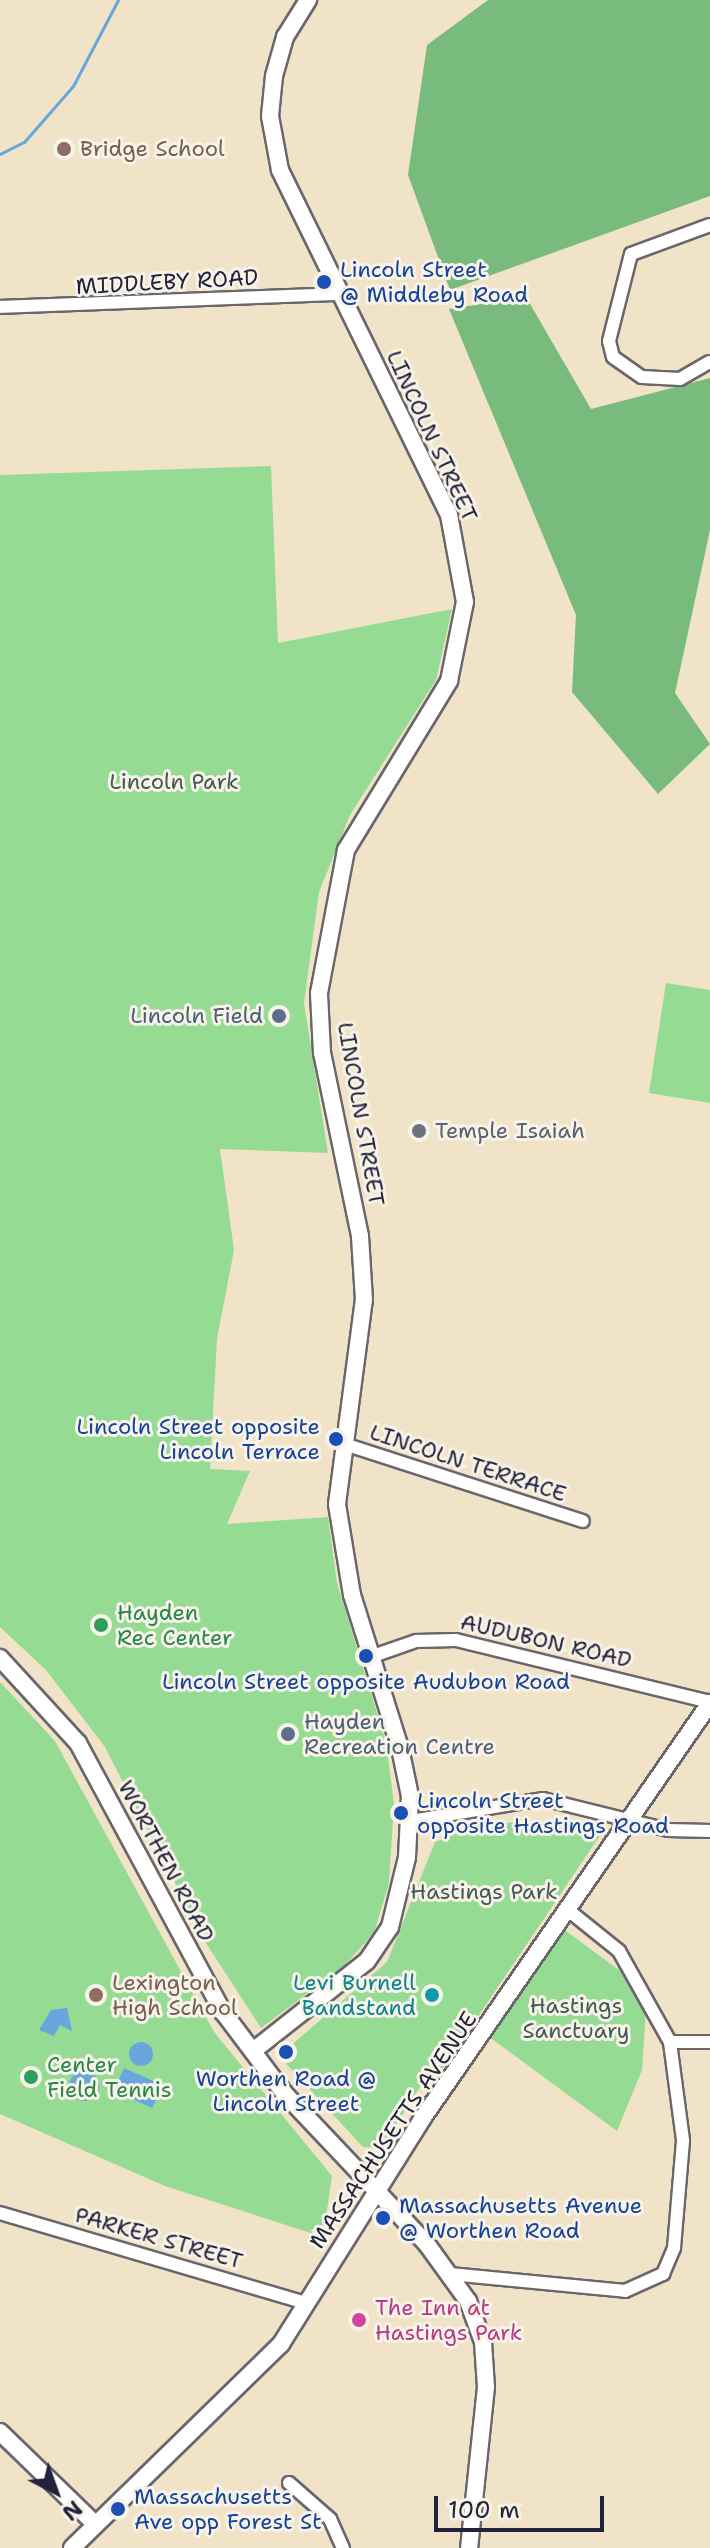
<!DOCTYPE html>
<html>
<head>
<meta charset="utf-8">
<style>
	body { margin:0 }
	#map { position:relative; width:710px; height:2548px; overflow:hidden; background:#f1e3c7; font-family:"Shantell Sans",sans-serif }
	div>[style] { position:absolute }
	.green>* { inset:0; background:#96db93 }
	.forest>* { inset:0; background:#78bb7d }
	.water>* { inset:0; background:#68a7db; transform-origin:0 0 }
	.round { border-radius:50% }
	.stream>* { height:3px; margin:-1.5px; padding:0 1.5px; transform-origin:1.5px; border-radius:1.5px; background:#68a7db }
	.roads { filter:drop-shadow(2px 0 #6a666c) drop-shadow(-2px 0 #6a666c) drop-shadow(0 2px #6a666c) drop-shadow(0 -2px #6a666c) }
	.street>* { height:12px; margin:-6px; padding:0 6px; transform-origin:6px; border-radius:6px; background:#fff }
	.secondary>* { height:16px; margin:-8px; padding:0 8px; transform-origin:8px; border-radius:8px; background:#fff }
	.dots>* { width:22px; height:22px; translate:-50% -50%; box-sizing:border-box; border:4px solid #f7f3e8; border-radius:50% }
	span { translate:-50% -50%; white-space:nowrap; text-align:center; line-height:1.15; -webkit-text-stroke:6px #f7f3e8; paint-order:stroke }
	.education-label { font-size:22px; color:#785e54 }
	.left { translate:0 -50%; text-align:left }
	.transit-label { font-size:22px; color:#164399 }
	.right { translate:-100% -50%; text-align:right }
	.street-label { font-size:22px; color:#22223b }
	.park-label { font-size:22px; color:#455a55 }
	.service-label { font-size:22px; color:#4e5e75 }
	.worship-label { font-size:22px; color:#5b616d }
	.leisure-label { font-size:22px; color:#27864d }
	.culture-label { font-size:22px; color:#0d838f }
	.hotel-label { font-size:22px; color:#b23c85 }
	.north { position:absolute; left:16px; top:2452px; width:80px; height:80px; -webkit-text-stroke:6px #f7f3e8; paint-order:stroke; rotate:139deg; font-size:22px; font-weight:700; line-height:32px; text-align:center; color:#22223b }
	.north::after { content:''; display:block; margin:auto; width:28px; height:36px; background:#22223b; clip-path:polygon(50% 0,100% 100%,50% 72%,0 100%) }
	.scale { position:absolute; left:434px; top:2496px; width:170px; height:36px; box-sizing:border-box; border:4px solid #22223b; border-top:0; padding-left:10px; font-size:24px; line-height:28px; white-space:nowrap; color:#22223b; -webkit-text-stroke:6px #f7f3e8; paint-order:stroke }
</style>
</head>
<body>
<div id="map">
	<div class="green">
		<div style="clip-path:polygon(271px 466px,278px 643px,452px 609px,436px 680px,350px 815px,319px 892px,304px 1003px,328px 1153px,220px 1149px,234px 1250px,217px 1339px,210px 1469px,250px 1471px,227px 1524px,328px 1517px,337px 1583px,386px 1742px,394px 1804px,389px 1883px,374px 1933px,343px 1967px,261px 2028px,204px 1940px,105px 1747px,46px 1670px,0 1627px,0 475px)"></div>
		<div style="clip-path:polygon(666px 983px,710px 990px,710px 1103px,649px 1093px)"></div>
		<div style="clip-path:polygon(0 1682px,55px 1741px,214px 2032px,332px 2176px,323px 2237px,165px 2186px,0 2114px)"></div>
		<div style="clip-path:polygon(519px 1822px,603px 1831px,444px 2067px,422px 2084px,381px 2148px,363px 2147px,279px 2056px,387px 1962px,435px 1842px,476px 1825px)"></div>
		<div style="clip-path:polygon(558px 1925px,631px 1979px,646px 2010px,642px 2070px,617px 2131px,484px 2033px)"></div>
	</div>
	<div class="forest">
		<div style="clip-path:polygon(488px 0,710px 0,710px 196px,450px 290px,408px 175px,427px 45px)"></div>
		<div style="clip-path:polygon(526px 297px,591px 409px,710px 378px,710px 530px,675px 693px,710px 744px,658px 794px,572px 692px,576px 615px,449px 309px)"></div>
	</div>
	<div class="water">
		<div style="clip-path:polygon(67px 2008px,72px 2031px,60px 2025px,54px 2036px,39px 2030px,51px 2010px)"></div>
		<div class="round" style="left:129px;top:2042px;width:24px;height:24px"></div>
		<div style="left:124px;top:2068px;width:42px;height:25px;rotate:24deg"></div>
		<div class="round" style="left:69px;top:2071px;width:30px;height:30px"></div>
	</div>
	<div class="stream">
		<div style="left:0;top:154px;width:27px;rotate:-27deg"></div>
		<div style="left:24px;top:142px;width:74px;rotate:-48.8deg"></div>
		<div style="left:73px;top:86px;width:97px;rotate:-62.4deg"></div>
	</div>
	<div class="roads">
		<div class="street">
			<div style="left:710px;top:225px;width:84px;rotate:159.8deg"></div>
			<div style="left:631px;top:254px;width:90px;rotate:104.2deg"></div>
			<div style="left:609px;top:341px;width:16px;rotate:76deg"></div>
			<div style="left:613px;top:357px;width:35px;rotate:35deg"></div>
			<div style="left:642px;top:377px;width:38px;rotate:3deg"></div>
			<div style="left:680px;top:379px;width:34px;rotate:-30deg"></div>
			<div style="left:0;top:307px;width:336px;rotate:-2.2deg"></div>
			<div style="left:341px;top:1443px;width:254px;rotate:17.9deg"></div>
			<div style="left:373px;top:1656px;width:46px;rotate:-19.2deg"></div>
			<div style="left:416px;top:1641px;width:40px;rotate:-1.4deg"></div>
			<div style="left:456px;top:1640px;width:261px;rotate:13.7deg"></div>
			<div style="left:411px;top:1821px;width:134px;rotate:-9.5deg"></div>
			<div style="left:543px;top:1799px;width:129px;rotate:13.9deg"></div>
			<div style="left:668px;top:1830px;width:42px;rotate:1.4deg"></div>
			<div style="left:670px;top:2042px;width:40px"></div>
			<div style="left:0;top:2213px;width:319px;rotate:16.4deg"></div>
			<div style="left:450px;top:2274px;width:176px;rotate:5.5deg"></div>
			<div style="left:625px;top:2291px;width:42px;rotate:-24.1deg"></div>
			<div style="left:663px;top:2274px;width:28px;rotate:-67deg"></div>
			<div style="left:674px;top:2248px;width:108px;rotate:-85.2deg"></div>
			<div style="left:683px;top:2140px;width:99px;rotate:-97.6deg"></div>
			<div style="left:670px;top:2042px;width:104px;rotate:-119.3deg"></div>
			<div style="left:619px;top:1951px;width:65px;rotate:-141.2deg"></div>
			<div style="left:289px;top:2483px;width:55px;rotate:41.3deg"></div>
			<div style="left:330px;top:2519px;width:32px;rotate:66deg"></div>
		</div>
		<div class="secondary">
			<div style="left:0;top:1658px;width:115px;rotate:47.5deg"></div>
			<div style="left:78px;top:1743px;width:306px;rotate:61.7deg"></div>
			<div style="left:223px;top:2012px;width:101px;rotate:53deg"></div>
			<div style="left:284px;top:2093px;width:207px;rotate:46.6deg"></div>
			<div style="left:426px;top:2243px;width:72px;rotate:54.1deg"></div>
			<div style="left:468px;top:2301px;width:44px;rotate:69.9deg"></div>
			<div style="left:483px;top:2342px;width:45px;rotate:86.2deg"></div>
			<div style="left:486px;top:2387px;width:162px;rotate:96deg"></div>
			<div style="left:253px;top:2051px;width:145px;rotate:-38.3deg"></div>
			<div style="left:367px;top:1961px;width:41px;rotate:-55.9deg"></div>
			<div style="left:390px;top:1927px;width:72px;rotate:-76.3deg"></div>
			<div style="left:407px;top:1857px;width:61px;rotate:-87.2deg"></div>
			<div style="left:410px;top:1796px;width:49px;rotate:-101.8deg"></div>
			<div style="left:400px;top:1748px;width:160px;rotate:-107.4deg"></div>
			<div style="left:352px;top:1595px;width:92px;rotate:-99.4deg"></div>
			<div style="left:337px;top:1504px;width:206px;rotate:-82.5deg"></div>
			<div style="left:364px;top:1300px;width:64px;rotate:-93.6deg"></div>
			<div style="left:360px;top:1236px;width:187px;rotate:-101.7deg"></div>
			<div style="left:322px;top:1053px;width:60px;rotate:-92.9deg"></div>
			<div style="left:319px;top:993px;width:146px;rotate:-79.3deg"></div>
			<div style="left:346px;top:850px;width:198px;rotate:-58.6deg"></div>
			<div style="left:449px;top:681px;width:81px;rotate:-78.6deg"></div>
			<div style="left:465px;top:602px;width:88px;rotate:-100.4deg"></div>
			<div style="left:449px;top:515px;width:384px;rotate:-116.1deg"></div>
			<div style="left:280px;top:170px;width:55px;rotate:-100.5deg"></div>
			<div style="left:270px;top:116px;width:40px;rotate:-84.3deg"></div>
			<div style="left:274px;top:76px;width:41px;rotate:-74.2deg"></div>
			<div style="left:285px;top:37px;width:44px;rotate:-58.1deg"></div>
			<div style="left:0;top:2432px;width:132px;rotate:44.1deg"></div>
			<div style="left:72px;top:2548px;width:292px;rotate:-44.3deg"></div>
			<div style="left:281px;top:2344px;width:266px;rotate:-57.9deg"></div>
			<div style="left:422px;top:2119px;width:506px;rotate:-55.3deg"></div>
		</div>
	</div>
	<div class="dots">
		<div style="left:64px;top:149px;background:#8d6e63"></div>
		<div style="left:324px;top:282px;background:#1a4fb4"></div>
		<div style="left:279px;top:1016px;background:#5c6f8a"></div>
		<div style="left:419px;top:1131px;background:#6b7280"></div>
		<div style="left:336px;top:1439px;background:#1a4fb4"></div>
		<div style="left:101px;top:1625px;background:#2e9e5b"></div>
		<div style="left:366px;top:1656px;background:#1a4fb4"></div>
		<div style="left:288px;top:1734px;background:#5c6f8a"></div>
		<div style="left:401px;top:1813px;background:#1a4fb4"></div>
		<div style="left:96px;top:1995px;background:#8d6e63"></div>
		<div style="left:432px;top:1995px;background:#0f9aa8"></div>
		<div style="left:286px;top:2052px;background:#1a4fb4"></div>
		<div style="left:31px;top:2077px;background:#2e9e5b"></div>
		<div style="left:383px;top:2218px;background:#1a4fb4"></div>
		<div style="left:359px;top:2320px;background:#d1479c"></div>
		<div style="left:118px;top:2509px;background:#1a4fb4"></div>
	</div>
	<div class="education-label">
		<span class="left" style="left:80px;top:149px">Bridge School</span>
		<span class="left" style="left:112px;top:1995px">Lexington<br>High School</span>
	</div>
	<div class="transit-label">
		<span class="left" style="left:340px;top:282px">Lincoln Street<br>@ Middleby Road</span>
		<span class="right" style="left:320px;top:1439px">Lincoln Street opposite<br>Lincoln Terrace</span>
		<span style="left:366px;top:1682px">Lincoln Street opposite Audubon Road</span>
		<span class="left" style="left:417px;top:1813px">Lincoln Street<br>opposite Hastings Road</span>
		<span style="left:286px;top:2091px">Worthen Road @<br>Lincoln Street</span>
		<span class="left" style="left:399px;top:2218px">Massachusetts Avenue<br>@ Worthen Road</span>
		<span class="left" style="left:134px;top:2509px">Massachusetts<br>Ave opp Forest St</span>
	</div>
	<div class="street-label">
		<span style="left:167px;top:282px;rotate:-3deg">MIDDLEBY ROAD</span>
		<span style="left:432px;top:436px;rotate:65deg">LINCOLN STREET</span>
		<span style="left:361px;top:1114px;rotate:80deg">LINCOLN STREET</span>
		<span style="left:468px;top:1463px;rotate:18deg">LINCOLN TERRACE</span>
		<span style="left:546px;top:1641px;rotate:13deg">AUDUBON ROAD</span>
		<span style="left:166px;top:1861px;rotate:62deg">WORTHEN ROAD</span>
		<span style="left:393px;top:2130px;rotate:-56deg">MASSACHUSETTS AVENUE</span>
		<span style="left:159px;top:2238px;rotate:16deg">PARKER STREET</span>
	</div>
	<div class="park-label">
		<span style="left:174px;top:782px">Lincoln Park</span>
		<span style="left:484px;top:1892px">Hastings Park</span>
		<span style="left:576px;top:2018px">Hastings<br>Sanctuary</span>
	</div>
	<div class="service-label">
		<span class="right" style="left:263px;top:1016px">Lincoln Field</span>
		<span class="left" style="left:304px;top:1734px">Hayden<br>Recreation Centre</span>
	</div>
	<div class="worship-label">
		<span class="left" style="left:435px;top:1131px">Temple Isaiah</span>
	</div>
	<div class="leisure-label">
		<span class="left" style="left:117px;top:1625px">Hayden<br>Rec Center</span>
		<span class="left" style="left:47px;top:2077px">Center<br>Field Tennis</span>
	</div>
	<div class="culture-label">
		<span class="right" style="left:416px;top:1995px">Levi Burnell<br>Bandstand</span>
	</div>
	<div class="hotel-label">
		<span class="left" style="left:375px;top:2320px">The Inn at<br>Hastings Park</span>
	</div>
	<div class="north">N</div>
	<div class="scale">100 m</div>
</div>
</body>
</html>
